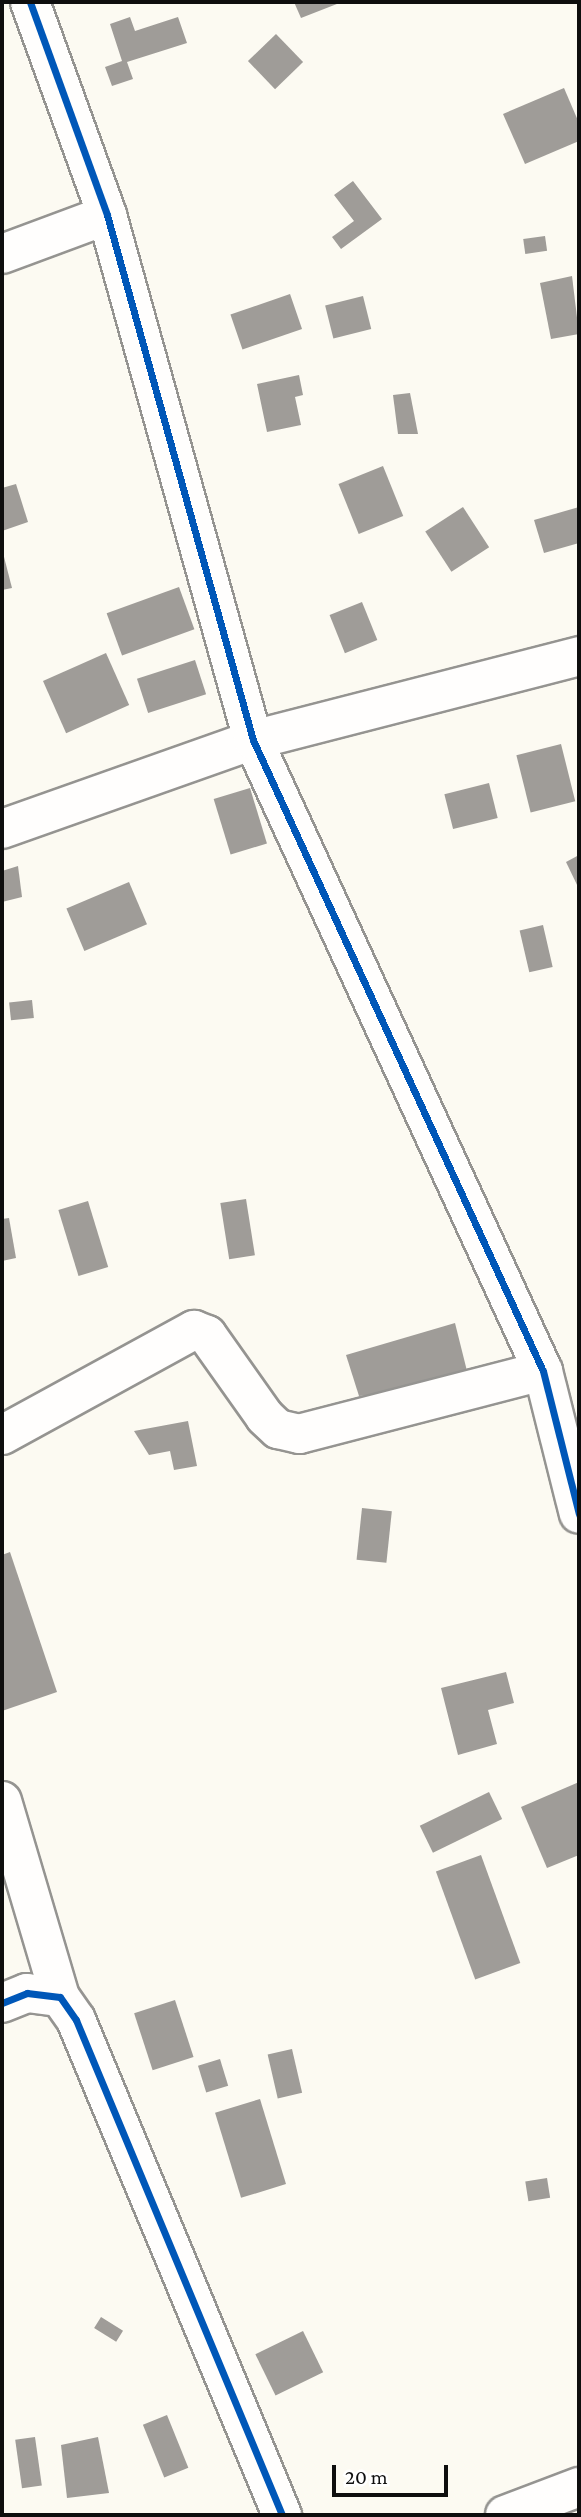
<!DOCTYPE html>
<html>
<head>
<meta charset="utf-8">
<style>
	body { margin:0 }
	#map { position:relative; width:581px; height:2517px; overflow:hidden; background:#fcfaf2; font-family:"Crimson Pro",serif }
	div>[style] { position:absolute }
	.building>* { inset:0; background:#9f9c98; transform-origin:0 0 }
	.roads { filter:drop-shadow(2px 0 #959491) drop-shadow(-2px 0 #959491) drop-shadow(0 2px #959491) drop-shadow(0 -2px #959491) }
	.street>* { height:38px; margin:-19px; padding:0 19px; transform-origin:19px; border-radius:19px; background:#fffefd }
	.cycleway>* { height:7px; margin:-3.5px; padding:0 3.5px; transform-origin:3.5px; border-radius:3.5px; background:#0057b8 }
	span { translate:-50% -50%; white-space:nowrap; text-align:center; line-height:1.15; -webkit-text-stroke:7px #fff; paint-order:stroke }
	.frame { position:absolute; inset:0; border:4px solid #0e0e0e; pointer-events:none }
	.scale { position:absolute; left:332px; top:2465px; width:116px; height:32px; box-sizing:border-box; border:4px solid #0e0e0e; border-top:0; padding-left:9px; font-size:21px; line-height:24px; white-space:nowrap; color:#0e0e0e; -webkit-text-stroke:5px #fff; paint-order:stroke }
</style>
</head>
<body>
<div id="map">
	<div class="building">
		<div style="clip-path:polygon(294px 2px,342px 2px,301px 18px)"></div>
		<div style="clip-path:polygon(130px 17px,135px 31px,178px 17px,187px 43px,127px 62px,133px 79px,112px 86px,105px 67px,122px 61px,110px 24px)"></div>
		<div style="left:276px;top:34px;width:39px;height:39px;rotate:46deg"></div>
		<div style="clip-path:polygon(564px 88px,579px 123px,579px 141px,525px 164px,503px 114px)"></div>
		<div style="clip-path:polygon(353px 181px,382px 219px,341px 249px,332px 237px,354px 221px,334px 195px)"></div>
		<div style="left:545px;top:236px;width:15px;height:22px;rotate:82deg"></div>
		<div style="clip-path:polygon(572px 276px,579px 334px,551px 339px,540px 283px)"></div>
		<div style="left:290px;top:294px;width:37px;height:63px;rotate:71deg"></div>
		<div style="left:363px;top:296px;width:34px;height:39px;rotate:76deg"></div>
		<div style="clip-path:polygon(299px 375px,303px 395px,295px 397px,301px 425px,267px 432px,257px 384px)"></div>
		<div style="clip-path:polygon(410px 393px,418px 434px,398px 434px,393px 395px)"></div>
		<div style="left:383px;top:466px;width:54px;height:48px;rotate:68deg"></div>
		<div style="clip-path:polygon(16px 484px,28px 522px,2px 531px,2px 488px)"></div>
		<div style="left:463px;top:507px;width:48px;height:45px;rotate:57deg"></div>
		<div style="clip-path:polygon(579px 507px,579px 543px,544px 553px,534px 520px)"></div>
		<div style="clip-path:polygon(2px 549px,12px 588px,2px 590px)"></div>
		<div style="left:179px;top:587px;width:45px;height:77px;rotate:70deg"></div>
		<div style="left:362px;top:602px;width:41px;height:35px;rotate:68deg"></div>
		<div style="left:106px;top:653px;width:57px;height:69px;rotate:66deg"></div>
		<div style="left:195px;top:660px;width:36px;height:61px;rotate:72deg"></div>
		<div style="left:561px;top:744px;width:59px;height:46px;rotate:76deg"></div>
		<div style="left:489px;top:783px;width:36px;height:46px;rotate:76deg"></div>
		<div style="left:250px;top:788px;width:58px;height:38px;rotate:73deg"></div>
		<div style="clip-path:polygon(579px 855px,579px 889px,566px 862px)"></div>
		<div style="clip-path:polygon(18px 866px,22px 897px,2px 902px,2px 871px)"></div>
		<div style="left:129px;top:882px;width:46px;height:68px;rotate:67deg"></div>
		<div style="left:543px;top:925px;width:43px;height:24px;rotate:77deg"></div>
		<div style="left:32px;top:1000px;width:18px;height:23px;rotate:84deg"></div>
		<div style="left:246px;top:1199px;width:57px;height:26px;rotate:81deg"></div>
		<div style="left:88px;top:1201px;width:69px;height:31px;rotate:73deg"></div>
		<div style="clip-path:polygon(9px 1218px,16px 1258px,2px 1261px,2px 1219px)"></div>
		<div style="clip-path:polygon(455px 1323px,471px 1387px,359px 1396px,346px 1355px)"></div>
		<div style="clip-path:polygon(188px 1421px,197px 1466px,174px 1470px,170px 1451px,149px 1455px,134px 1431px)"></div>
		<div style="left:362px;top:1508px;width:30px;height:52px;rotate:6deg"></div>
		<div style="clip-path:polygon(10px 1552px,57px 1692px,2px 1711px,2px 1555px)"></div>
		<div style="clip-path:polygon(506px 1672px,514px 1703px,488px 1710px,497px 1744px,458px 1755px,441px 1688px)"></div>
		<div style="clip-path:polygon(579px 1782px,579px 1855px,547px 1868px,521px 1807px)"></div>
		<div style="left:489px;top:1792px;width:30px;height:77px;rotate:64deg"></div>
		<div style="left:481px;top:1855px;width:115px;height:48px;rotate:70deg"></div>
		<div style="left:175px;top:2000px;width:60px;height:43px;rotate:72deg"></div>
		<div style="left:292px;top:2049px;width:45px;height:25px;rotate:77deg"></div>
		<div style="left:220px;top:2059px;width:28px;height:23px;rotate:73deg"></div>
		<div style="left:260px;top:2099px;width:89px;height:47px;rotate:73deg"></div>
		<div style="left:547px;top:2178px;width:20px;height:22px;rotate:81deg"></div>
		<div style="left:101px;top:2317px;width:26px;height:13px;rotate:32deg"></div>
		<div style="left:303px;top:2331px;width:46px;height:53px;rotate:64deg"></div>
		<div style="left:167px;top:2415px;width:57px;height:26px;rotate:68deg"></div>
		<div style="left:35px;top:2437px;width:49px;height:20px;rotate:82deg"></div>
		<div style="clip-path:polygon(98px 2437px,109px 2493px,67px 2498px,61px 2445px)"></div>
	</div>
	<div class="roads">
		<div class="street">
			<div style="left:30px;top:2px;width:226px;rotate:70.1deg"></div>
			<div style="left:107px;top:215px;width:545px;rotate:74.46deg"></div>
			<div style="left:253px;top:740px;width:694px;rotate:65.32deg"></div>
			<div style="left:543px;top:1371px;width:147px;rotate:75.9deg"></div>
			<div style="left:2px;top:254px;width:112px;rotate:-20.4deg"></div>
			<div style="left:2px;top:829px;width:266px;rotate:-19.5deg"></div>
			<div style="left:253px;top:740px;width:337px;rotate:-14.4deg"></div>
			<div style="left:2px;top:1435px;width:219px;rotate:-28.7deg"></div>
			<div style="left:194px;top:1330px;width:14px;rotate:21deg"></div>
			<div style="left:207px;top:1335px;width:100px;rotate:54.7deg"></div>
			<div style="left:265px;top:1417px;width:18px;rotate:43deg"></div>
			<div style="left:278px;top:1429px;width:22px;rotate:13deg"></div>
			<div style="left:299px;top:1434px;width:252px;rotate:-14.5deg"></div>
			<div style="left:2px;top:1801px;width:204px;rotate:73.5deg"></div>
			<div style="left:2px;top:2003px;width:27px;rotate:-22deg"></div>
			<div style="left:27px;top:1993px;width:33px;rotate:7deg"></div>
			<div style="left:60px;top:1997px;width:28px;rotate:55deg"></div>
			<div style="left:76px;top:2020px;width:536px;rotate:67.4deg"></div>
			<div style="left:505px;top:2515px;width:79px;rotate:-20.7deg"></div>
		</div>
	</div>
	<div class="cycleway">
		<div style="left:30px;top:2px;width:226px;rotate:70.1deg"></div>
		<div style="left:107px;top:215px;width:545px;rotate:74.46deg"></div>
		<div style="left:253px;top:740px;width:694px;rotate:65.32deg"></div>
		<div style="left:543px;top:1371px;width:147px;rotate:75.9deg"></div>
		<div style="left:2px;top:2003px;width:27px;rotate:-22deg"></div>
		<div style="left:27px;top:1993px;width:33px;rotate:7deg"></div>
		<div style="left:60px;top:1997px;width:28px;rotate:55deg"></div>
		<div style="left:76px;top:2020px;width:536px;rotate:67.4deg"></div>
	</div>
	<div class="frame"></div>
	<div class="scale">20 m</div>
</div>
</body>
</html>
